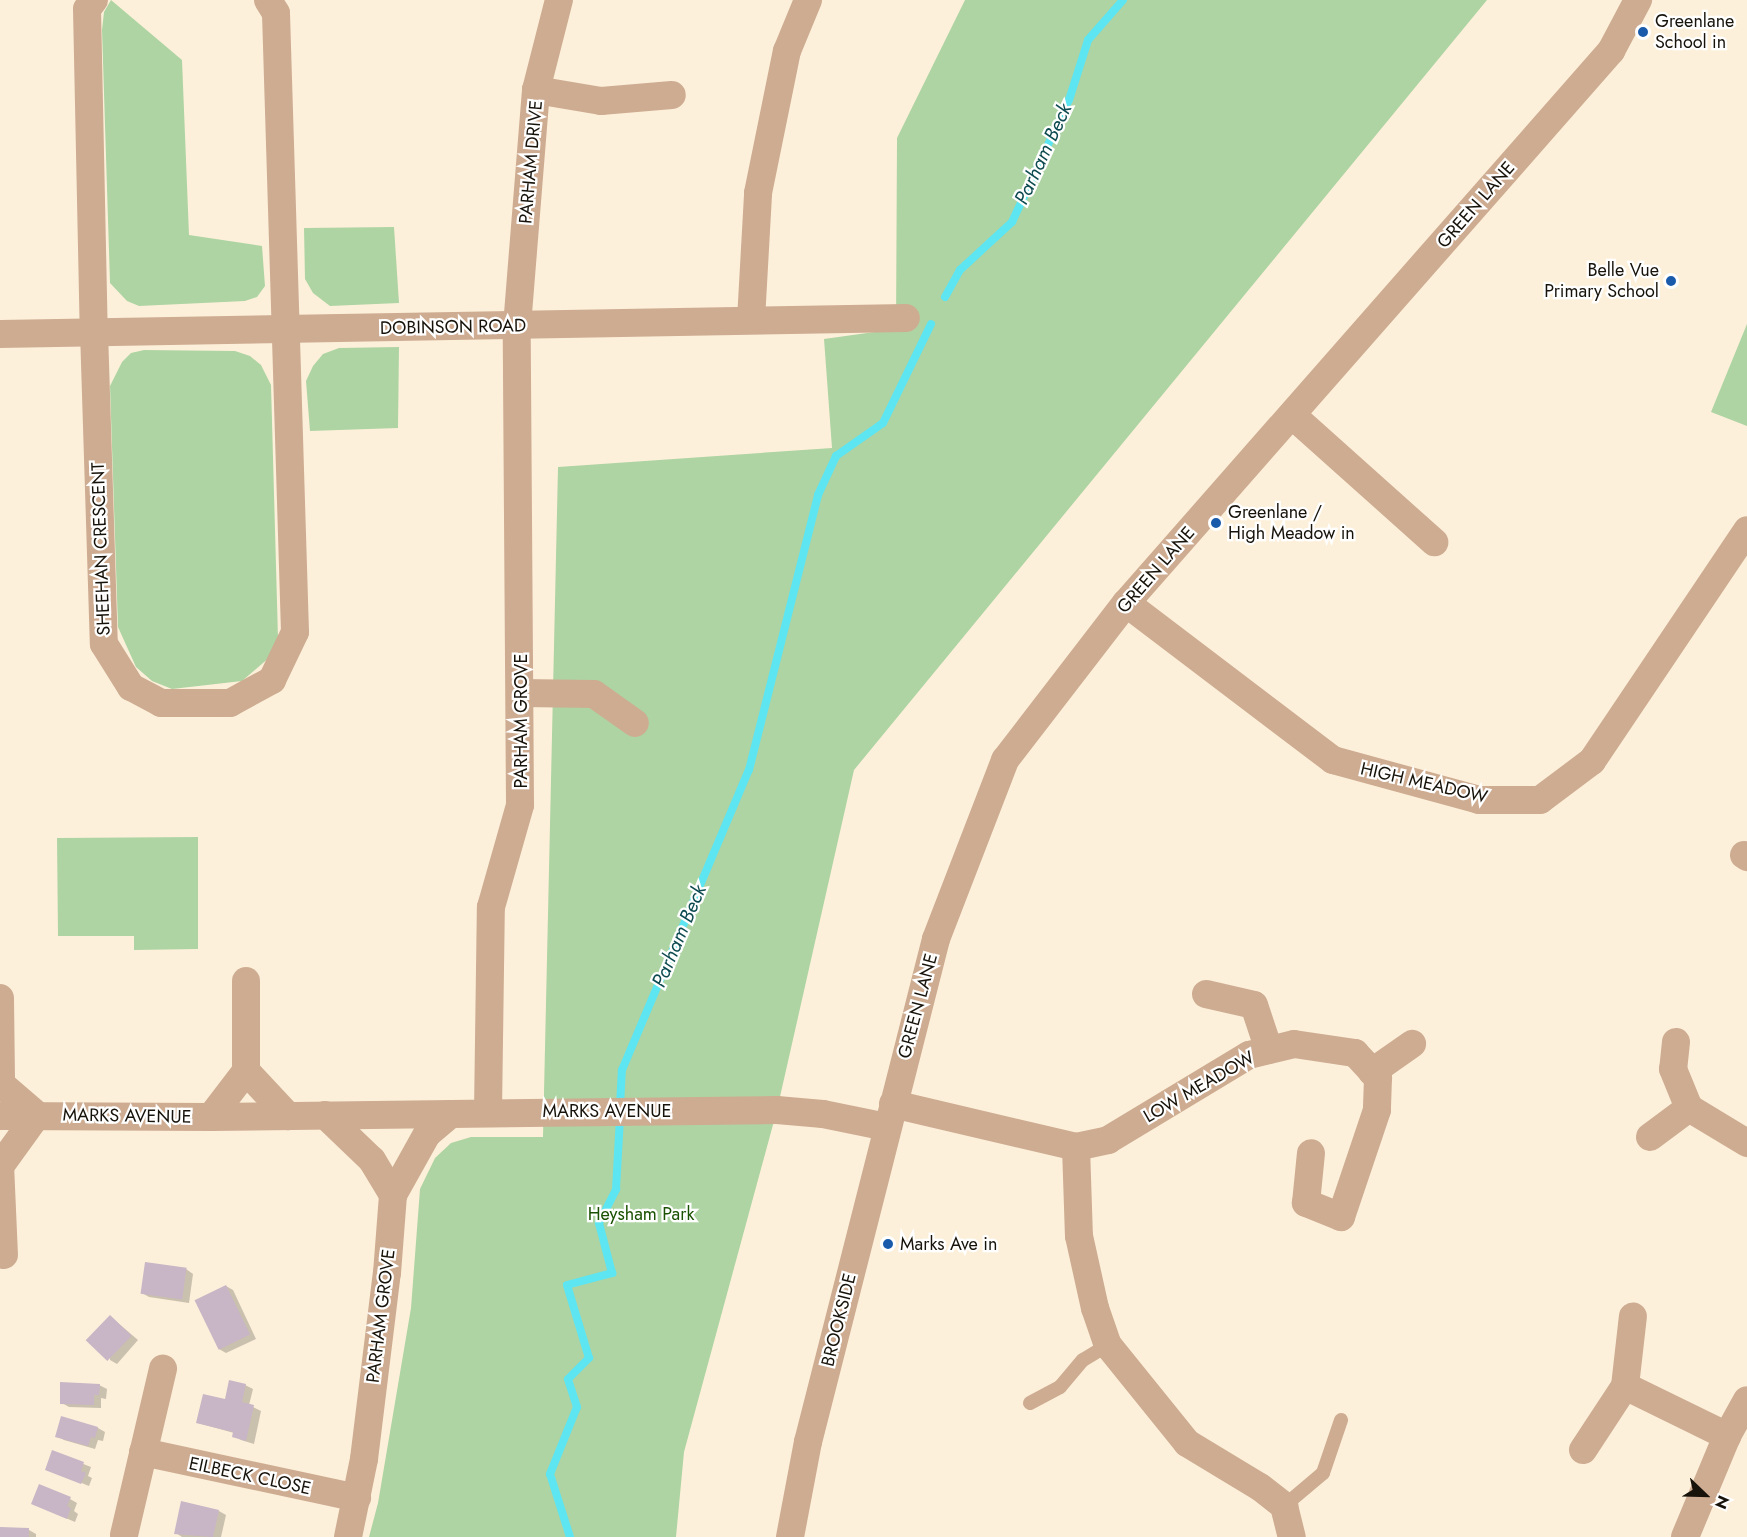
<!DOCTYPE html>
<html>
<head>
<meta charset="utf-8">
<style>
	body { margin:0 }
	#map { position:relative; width:1747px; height:1537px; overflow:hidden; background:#fdf0da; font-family:Jost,sans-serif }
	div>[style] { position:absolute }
	.green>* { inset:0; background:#aed4a3 }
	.shadow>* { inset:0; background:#0003 }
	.stream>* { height:8px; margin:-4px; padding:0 4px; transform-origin:4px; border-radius:4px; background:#5de5f2 }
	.building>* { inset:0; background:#c8b5c6; transform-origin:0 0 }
	.lane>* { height:14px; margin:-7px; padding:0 7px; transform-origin:7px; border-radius:7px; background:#ceac92 }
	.street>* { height:28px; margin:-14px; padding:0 14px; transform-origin:14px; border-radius:14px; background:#ceac92 }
	.dots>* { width:16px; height:16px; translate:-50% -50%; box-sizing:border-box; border:3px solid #fff; border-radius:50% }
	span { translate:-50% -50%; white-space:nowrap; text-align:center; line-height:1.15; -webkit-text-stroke:4.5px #fff; paint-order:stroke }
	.poi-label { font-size:18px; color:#17130b }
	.left { translate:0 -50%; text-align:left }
	.right { translate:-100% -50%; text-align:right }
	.street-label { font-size:18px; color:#17130b }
	.park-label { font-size:18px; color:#1a5102 }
	.water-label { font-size:20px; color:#0e4b50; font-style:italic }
	.north { position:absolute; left:1675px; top:1465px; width:60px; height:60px; -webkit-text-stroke:4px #fff; paint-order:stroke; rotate:113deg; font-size:16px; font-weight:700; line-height:24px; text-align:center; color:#17130b }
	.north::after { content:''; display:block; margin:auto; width:21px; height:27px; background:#17130b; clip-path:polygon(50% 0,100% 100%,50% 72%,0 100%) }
</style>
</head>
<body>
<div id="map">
	<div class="green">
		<div style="clip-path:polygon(111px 0,182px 60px,189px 235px,262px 246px,265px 286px,257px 297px,245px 301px,139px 306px,127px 301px,110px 283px,102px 30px,104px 12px)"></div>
		<div style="clip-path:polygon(965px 0,1487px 0,854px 770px,777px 1110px,684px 1452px,676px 1537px,369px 1537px,378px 1503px,411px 1308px,420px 1189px,435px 1158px,451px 1143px,471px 1137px,543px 1137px,558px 467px,832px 448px,824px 339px,896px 329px,897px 138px)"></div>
		<div style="clip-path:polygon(394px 227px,399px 303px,330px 306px,313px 293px,305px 279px,304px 228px)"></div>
		<div style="clip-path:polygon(1747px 324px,1747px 426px,1711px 412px)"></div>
		<div style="clip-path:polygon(399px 347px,398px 428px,310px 431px,306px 381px,313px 366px,323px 354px,339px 348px)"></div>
		<div style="clip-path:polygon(144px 350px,235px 351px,250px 356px,261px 365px,271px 385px,278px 638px,270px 657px,242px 681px,172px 689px,152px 681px,136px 667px,118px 627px,110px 386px,122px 362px,131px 353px)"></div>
		<div style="clip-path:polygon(198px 837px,198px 949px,134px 950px,134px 936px,58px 936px,57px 838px)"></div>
	</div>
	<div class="shadow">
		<div style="clip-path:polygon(186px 1269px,193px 1274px,189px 1303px,149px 1297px,142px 1293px)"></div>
		<div style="clip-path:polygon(226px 1286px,233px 1290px,256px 1339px,226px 1353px,219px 1349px)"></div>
		<div style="clip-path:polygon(111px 1317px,138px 1340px,117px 1364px,110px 1360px)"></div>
		<div style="clip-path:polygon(99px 1385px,107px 1389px,106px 1399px,101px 1398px,101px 1408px,69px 1407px,62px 1403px)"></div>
		<div style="clip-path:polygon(245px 1385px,253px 1389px,249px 1405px,261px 1411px,254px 1444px,241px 1440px,234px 1436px,234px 1433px,198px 1423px)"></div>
		<div style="clip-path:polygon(62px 1418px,98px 1428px,105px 1432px,103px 1441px,98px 1440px,95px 1449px,64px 1440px,57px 1436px)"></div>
		<div style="clip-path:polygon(53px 1452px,91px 1467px,88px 1476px,92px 1478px,89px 1486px,47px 1469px)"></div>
		<div style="clip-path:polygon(70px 1499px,77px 1503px,74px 1511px,78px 1514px,75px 1522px,40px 1507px)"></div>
		<div style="clip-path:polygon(219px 1511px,226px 1515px,221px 1537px,182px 1537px,176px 1533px)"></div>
		<div style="clip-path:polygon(0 1528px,29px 1530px,36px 1534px,36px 1537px,0 1537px)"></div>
	</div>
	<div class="stream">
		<div style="left:945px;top:297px;width:31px;rotate:-61deg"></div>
		<div style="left:960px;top:270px;width:71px;rotate:-42.7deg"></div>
		<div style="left:1012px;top:222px;width:135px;rotate:-65deg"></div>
		<div style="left:1069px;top:100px;width:63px;rotate:-72.4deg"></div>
		<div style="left:1088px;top:40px;width:53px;rotate:-48.8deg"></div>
		<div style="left:620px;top:1106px;width:36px;rotate:-87deg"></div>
		<div style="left:622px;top:1070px;width:326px;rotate:-67.1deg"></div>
		<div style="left:749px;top:770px;width:284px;rotate:-75.9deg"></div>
		<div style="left:818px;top:495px;width:43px;rotate:-65.2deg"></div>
		<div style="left:836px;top:456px;width:57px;rotate:-35.1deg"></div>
		<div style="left:883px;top:423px;width:110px;rotate:-64.1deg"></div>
		<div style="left:570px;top:1537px;width:66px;rotate:-107.6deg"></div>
		<div style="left:550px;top:1474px;width:72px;rotate:-68.1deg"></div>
		<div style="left:577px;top:1407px;width:29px;rotate:-108deg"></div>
		<div style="left:568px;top:1379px;width:30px;rotate:-45deg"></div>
		<div style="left:589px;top:1358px;width:76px;rotate:-106.8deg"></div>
		<div style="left:567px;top:1285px;width:47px;rotate:-14.9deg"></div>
		<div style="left:612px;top:1273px;width:52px;rotate:-104.6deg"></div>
		<div style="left:599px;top:1223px;width:38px;rotate:-63deg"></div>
		<div style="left:616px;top:1189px;width:71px;rotate:-86.8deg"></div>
	</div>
	<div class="building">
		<div style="left:145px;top:1262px;width:42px;height:32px;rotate:8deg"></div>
		<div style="left:226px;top:1285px;width:55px;height:35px;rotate:64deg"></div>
		<div style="left:110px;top:1315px;width:30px;height:35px;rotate:44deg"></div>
		<div style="clip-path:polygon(229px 1380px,246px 1384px,242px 1402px,254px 1405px,246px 1441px,232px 1437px,233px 1432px,196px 1423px,203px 1394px,225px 1399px)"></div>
		<div style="clip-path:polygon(60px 1382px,100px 1384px,99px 1395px,94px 1395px,94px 1405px,60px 1404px)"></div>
		<div style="clip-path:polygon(61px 1416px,98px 1427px,95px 1438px,91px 1437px,88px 1446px,55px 1437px)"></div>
		<div style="clip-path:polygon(52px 1450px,84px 1462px,81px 1471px,86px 1473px,81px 1484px,45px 1470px)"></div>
		<div style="clip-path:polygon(39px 1484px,71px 1497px,67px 1506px,71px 1508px,67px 1519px,31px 1504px)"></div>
		<div style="clip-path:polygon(181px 1501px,219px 1510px,213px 1537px,174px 1534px)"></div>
		<div style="left:0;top:1527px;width:29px;height:10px;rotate:2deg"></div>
	</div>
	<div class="lane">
		<div style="left:1030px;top:1403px;width:34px;rotate:-28deg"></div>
		<div style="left:1060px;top:1387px;width:35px;rotate:-50deg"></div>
		<div style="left:1083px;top:1360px;width:29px;rotate:-31deg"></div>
		<div style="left:1284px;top:1506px;width:51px;rotate:-40.2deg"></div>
		<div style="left:1323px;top:1473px;width:56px;rotate:-71.2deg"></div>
	</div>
	<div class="street">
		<div style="left:94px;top:0;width:11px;rotate:128deg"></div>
		<div style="left:87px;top:9px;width:322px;rotate:88.8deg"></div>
		<div style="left:94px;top:331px;width:313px;rotate:88.2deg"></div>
		<div style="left:104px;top:644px;width:51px;rotate:57.9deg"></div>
		<div style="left:131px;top:687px;width:34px;rotate:28deg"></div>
		<div style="left:161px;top:703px;width:69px"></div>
		<div style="left:230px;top:703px;width:48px;rotate:-28.7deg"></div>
		<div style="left:272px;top:680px;width:53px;rotate:-64.4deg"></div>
		<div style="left:295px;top:632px;width:619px;rotate:-91.76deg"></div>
		<div style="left:276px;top:13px;width:15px;rotate:-122deg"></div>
		<div style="left:536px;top:90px;width:66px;rotate:9.6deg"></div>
		<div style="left:601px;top:101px;width:71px;rotate:-4.8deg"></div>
		<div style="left:751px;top:320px;width:127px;rotate:-86.8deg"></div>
		<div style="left:758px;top:193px;width:145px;rotate:-78.5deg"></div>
		<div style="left:787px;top:51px;width:55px;rotate:-67.6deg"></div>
		<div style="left:0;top:334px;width:906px;rotate:-1.01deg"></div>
		<div style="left:1292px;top:415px;width:191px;rotate:41.8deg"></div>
		<div style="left:1126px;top:603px;width:260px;rotate:37.2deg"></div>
		<div style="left:1333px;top:760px;width:151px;rotate:15.3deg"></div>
		<div style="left:1479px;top:800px;width:61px"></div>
		<div style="left:1540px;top:800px;width:65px;rotate:-36.9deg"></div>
		<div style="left:1592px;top:761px;width:278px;rotate:-56.1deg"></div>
		<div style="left:522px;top:693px;width:72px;rotate:0.8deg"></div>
		<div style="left:594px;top:694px;width:50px;rotate:35.3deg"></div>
		<div style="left:1744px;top:855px;width:4px;rotate:34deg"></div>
		<div style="left:1206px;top:994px;width:49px;rotate:12.9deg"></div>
		<div style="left:1254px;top:1005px;width:47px;rotate:71.6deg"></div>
		<div style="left:0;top:998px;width:86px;rotate:89.3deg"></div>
		<div style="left:1px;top:1084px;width:48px;rotate:40.7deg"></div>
		<div style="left:37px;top:1115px;width:62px;rotate:125.8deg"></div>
		<div style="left:1676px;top:1042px;width:27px;rotate:96deg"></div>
		<div style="left:1673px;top:1069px;width:42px;rotate:67.7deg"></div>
		<div style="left:1689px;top:1108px;width:68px;rotate:31.1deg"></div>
		<div style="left:246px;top:1071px;width:62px;rotate:47deg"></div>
		<div style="left:1372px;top:1072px;width:49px;rotate:-35deg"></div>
		<div style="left:893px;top:1104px;width:188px;rotate:13.2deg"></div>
		<div style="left:1076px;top:1147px;width:33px;rotate:-12deg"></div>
		<div style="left:1108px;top:1140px;width:165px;rotate:-31.1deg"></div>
		<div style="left:1249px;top:1055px;width:46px;rotate:-13.7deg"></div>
		<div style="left:1294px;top:1044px;width:62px;rotate:8.4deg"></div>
		<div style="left:1355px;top:1053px;width:34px;rotate:47deg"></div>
		<div style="left:1378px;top:1078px;width:32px;rotate:92deg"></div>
		<div style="left:1377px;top:1110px;width:113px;rotate:108.6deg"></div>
		<div style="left:1341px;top:1217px;width:38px;rotate:-158deg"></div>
		<div style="left:1306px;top:1203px;width:50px;rotate:-84.3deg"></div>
		<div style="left:488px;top:1112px;width:205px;rotate:-89.2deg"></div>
		<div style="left:491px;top:907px;width:106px;rotate:-74.1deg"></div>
		<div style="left:520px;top:805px;width:479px;rotate:-90.4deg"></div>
		<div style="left:517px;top:326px;width:237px;rotate:-85.4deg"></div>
		<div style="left:536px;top:90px;width:93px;rotate:-75.7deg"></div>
		<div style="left:325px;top:1115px;width:65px;rotate:43.8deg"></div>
		<div style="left:372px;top:1160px;width:41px;rotate:59deg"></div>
		<div style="left:0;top:1116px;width:211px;rotate:0.3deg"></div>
		<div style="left:211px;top:1117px;width:566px;rotate:-0.71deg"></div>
		<div style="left:777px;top:1110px;width:46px;rotate:5deg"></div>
		<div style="left:823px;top:1114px;width:65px;rotate:11.5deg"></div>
		<div style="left:211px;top:1117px;width:58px;rotate:-52.7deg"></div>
		<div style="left:246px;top:1071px;width:90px;rotate:-90deg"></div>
		<div style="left:1650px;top:1137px;width:49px;rotate:-36.6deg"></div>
		<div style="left:1076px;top:1147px;width:89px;rotate:88.1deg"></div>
		<div style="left:1079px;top:1236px;width:74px;rotate:77.5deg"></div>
		<div style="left:1095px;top:1308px;width:39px;rotate:71deg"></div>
		<div style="left:1108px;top:1345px;width:126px;rotate:51.1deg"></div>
		<div style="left:1187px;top:1443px;width:85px;rotate:31.1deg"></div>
		<div style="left:1260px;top:1487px;width:31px;rotate:38deg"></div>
		<div style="left:1284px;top:1506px;width:32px;rotate:76deg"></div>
		<div style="left:0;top:1164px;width:91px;rotate:87.5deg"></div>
		<div style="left:1625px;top:1386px;width:114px;rotate:26.1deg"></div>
		<div style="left:1583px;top:1450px;width:77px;rotate:-56.7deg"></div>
		<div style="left:1625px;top:1386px;width:70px;rotate:-83.5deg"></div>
		<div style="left:143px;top:1452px;width:219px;rotate:12.1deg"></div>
		<div style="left:124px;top:1535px;width:171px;rotate:-76.8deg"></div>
		<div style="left:348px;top:1537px;width:80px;rotate:-78.4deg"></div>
		<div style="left:364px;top:1459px;width:187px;rotate:-83deg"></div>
		<div style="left:387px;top:1273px;width:78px;rotate:-85.6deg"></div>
		<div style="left:393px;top:1195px;width:70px;rotate:-60.9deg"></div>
		<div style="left:427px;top:1134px;width:31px;rotate:-40deg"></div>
		<div style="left:790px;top:1537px;width:97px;rotate:-79.3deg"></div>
		<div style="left:808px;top:1442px;width:519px;rotate:-75.72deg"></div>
		<div style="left:936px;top:939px;width:192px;rotate:-68.9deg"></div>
		<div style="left:1005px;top:760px;width:198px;rotate:-52.4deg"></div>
		<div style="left:1126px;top:603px;width:735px;rotate:-48.7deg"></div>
		<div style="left:1611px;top:51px;width:58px;rotate:-62.1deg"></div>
		<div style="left:1685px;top:1537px;width:109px;rotate:-67.4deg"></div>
		<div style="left:1727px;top:1436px;width:41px;rotate:-60.9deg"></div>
	</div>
	<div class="dots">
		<div style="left:1643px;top:32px;background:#195aaa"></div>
		<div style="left:1671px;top:281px;background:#195aaa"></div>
		<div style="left:1216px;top:523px;background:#195aaa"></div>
		<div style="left:888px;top:1244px;background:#195aaa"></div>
	</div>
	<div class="poi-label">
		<span class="left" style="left:1655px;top:32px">Greenlane<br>School in</span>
		<span class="right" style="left:1659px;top:281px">Belle Vue<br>Primary School</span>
		<span class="left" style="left:1228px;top:523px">Greenlane /<br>High Meadow in</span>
		<span class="left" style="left:900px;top:1244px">Marks Ave in</span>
	</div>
	<div class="street-label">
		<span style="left:531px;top:162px;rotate:-85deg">PARHAM DRIVE</span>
		<span style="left:1476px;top:205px;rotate:-49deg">GREEN LANE</span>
		<span style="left:453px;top:327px;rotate:-1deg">DOBINSON ROAD</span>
		<span style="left:101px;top:549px;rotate:-92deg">SHEEHAN CRESCENT</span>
		<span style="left:1156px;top:570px;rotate:-49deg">GREEN LANE</span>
		<span style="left:521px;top:721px;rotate:-90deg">PARHAM GROVE</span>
		<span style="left:1424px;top:783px;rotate:13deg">HIGH MEADOW</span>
		<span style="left:918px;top:1006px;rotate:-75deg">GREEN LANE</span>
		<span style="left:1199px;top:1087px;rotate:-30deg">LOW MEADOW</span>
		<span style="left:607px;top:1111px">MARKS AVENUE</span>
		<span style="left:127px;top:1116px;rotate:1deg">MARKS AVENUE</span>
		<span style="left:381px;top:1316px;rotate:-83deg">PARHAM GROVE</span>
		<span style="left:839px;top:1320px;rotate:-76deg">BROOKSIDE</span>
		<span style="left:250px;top:1476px;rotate:12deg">EILBECK CLOSE</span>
	</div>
	<div class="park-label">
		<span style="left:641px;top:1214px">Heysham Park</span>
	</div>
	<div class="water-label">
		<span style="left:1043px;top:154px;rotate:-65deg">Parham Beck</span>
		<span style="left:679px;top:936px;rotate:-67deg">Parham Beck</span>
	</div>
	<div class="north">N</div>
</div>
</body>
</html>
